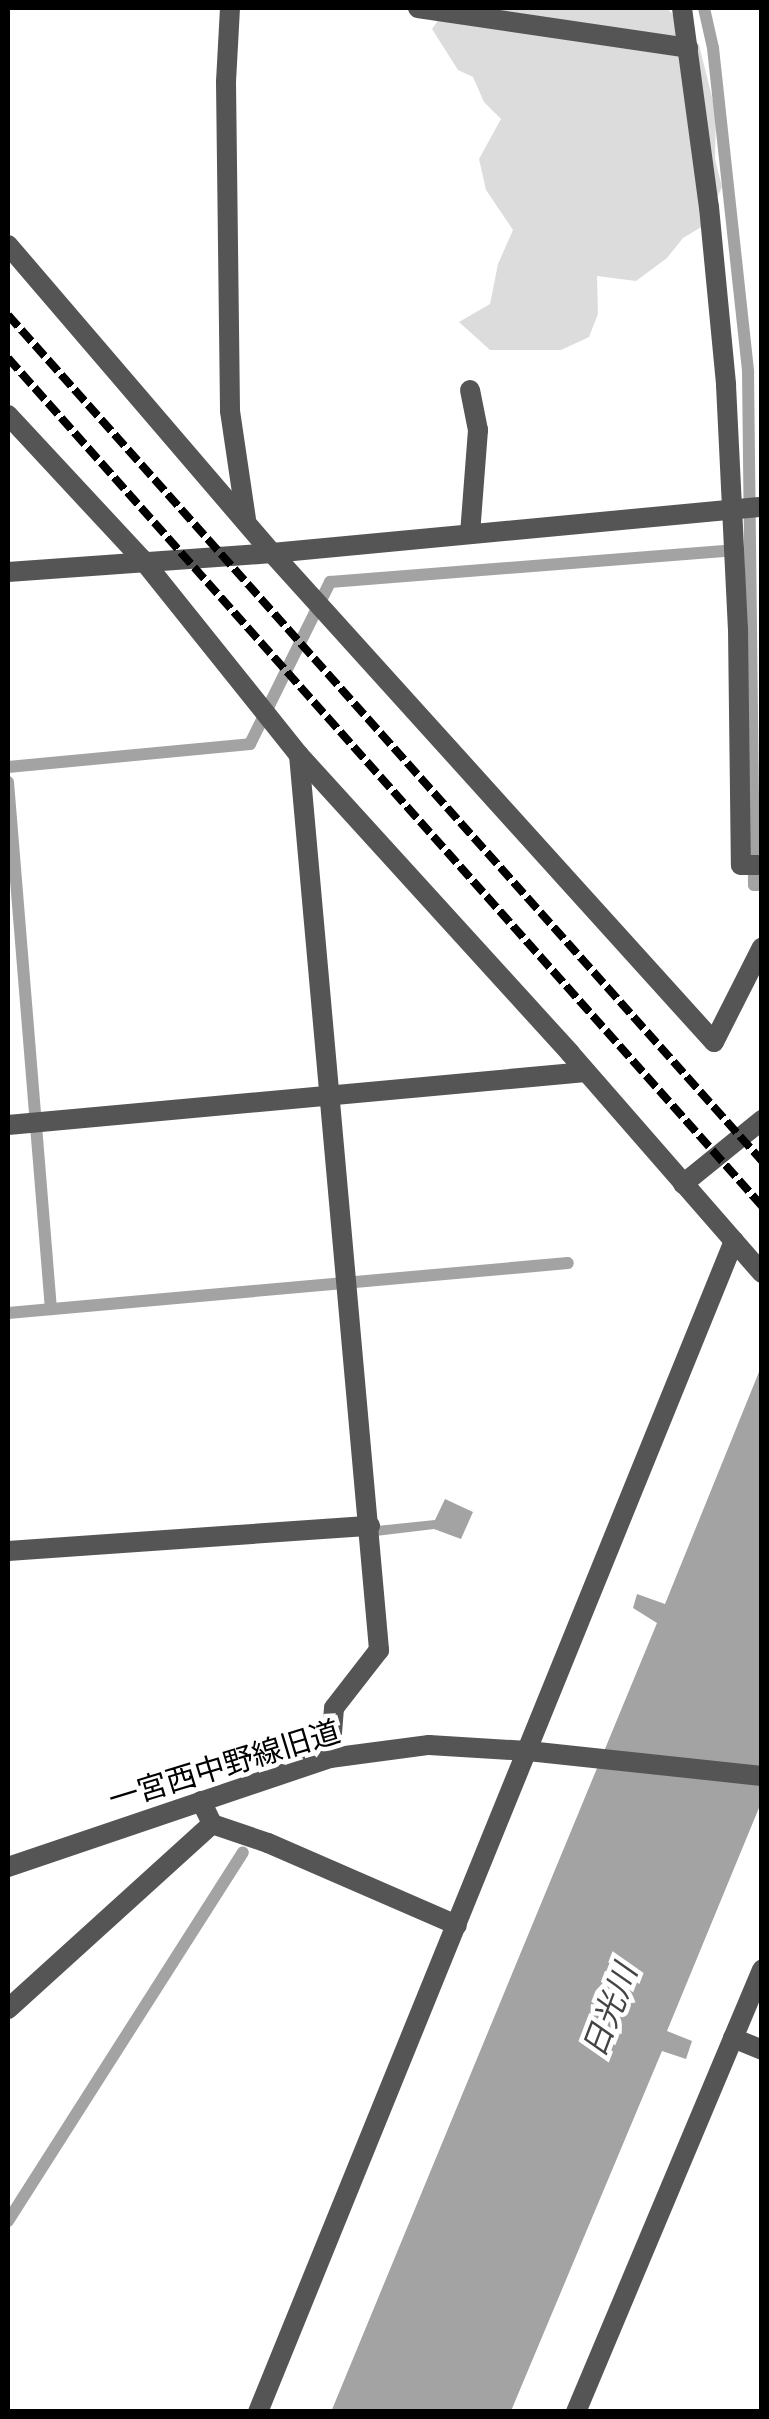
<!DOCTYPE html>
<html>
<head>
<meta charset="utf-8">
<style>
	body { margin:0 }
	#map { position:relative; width:769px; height:2419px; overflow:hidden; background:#fff; font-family:"Archivo Narrow","Noto Sans JP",sans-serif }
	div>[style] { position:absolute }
	.green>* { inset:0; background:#dcdcdc }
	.water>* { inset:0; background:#a3a3a3 }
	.stream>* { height:12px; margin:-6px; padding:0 6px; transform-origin:6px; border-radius:6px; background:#a3a3a3 }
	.minor>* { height:20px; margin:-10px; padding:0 10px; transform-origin:10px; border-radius:10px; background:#555 }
	.tertiary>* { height:20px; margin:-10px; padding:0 10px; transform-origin:10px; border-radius:10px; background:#555 }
	.rail>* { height:8px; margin-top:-4px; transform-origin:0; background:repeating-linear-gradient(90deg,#000 0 15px,transparent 0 20px) }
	span { translate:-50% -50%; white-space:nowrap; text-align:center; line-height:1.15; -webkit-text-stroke:9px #fff; paint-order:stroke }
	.street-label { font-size:30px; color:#000 }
	.water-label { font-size:32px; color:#444; font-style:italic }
	.frame { position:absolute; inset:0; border:10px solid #000; pointer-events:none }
</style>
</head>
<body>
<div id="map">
	<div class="green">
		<div style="clip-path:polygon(447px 8px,668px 9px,699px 45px,716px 113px,715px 159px,722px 187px,703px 226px,683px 238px,667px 258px,636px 281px,597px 276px,598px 314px,589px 337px,561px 350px,490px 350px,459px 322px,490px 304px,498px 264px,513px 230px,486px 190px,479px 159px,501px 119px,484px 102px,473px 77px,458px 70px,432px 29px)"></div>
	</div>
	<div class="water">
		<div style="clip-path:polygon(761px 1367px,761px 1803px,667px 2031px,692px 2041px,686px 2059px,662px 2051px,511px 2411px,331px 2412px,657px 1623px,633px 1608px,637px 1594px,665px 1604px)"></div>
		<div style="clip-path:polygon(445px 1499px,473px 1512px,461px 1539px,434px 1529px,376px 1536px,377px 1526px,435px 1520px)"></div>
	</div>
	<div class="stream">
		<div style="left:704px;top:8px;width:41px;rotate:77.3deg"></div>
		<div style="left:713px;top:48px;width:326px;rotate:83.8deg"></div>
		<div style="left:748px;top:372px;width:513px;rotate:89.33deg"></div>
		<div style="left:754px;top:885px;width:8px"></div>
		<div style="left:8px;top:767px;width:243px;rotate:-5.4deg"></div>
		<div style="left:250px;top:744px;width:181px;rotate:-63.7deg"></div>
		<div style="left:330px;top:582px;width:408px;rotate:-4.5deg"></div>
		<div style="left:8px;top:782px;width:529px;rotate:85.34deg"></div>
		<div style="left:8px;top:1313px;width:562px;rotate:-5.1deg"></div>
		<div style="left:8px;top:2221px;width:437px;rotate:-57.5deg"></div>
	</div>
	<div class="minor">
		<div style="left:230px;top:8px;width:74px;rotate:93.1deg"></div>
		<div style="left:226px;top:82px;width:329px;rotate:89.3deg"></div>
		<div style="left:230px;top:411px;width:109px;rotate:81.6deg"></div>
		<div style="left:418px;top:8px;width:273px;rotate:8.4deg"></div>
		<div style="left:682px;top:8px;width:201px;rotate:82.3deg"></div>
		<div style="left:709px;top:207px;width:179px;rotate:84.5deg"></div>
		<div style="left:726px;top:385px;width:244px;rotate:87.2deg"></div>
		<div style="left:738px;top:629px;width:236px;rotate:89.3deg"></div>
		<div style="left:741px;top:865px;width:21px"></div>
		<div style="left:8px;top:245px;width:406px;rotate:49.4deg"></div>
		<div style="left:272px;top:553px;width:659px;rotate:47.89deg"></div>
		<div style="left:714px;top:1042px;width:106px;rotate:-63.2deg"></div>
		<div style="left:470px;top:390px;width:41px;rotate:78.7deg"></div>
		<div style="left:478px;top:430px;width:104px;rotate:94.4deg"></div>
		<div style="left:8px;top:415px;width:197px;rotate:47.1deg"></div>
		<div style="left:142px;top:559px;width:251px;rotate:51.3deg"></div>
		<div style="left:299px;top:755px;width:403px;rotate:47.7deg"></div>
		<div style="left:570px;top:1053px;width:292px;rotate:48.9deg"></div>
		<div style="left:8px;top:572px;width:265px;rotate:-4.1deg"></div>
		<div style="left:272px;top:553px;width:492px;rotate:-5.4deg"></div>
		<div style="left:299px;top:755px;width:899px;rotate:84.89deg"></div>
		<div style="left:379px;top:1650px;width:73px;rotate:127.8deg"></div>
		<div style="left:334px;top:1708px;width:50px;rotate:94.6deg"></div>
		<div style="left:8px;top:1125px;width:580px;rotate:-5.24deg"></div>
		<div style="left:683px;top:1184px;width:102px;rotate:-39deg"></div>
		<div style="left:8px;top:1551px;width:363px;rotate:-4deg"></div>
		<div style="left:201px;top:1801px;width:25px;rotate:64deg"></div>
		<div style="left:212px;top:1824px;width:59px;rotate:18.7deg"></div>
		<div style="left:268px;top:1843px;width:206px;rotate:23.5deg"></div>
		<div style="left:8px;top:1867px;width:340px;rotate:-18.7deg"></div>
		<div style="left:330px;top:1758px;width:100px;rotate:-7.5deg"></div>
		<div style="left:429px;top:1745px;width:99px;rotate:3.5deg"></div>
		<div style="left:8px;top:2009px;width:275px;rotate:-42.2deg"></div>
		<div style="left:733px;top:2038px;width:31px;rotate:22deg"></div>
		<div style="left:258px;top:2412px;width:1264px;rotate:-67.88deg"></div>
		<div style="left:576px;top:2412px;width:480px;rotate:-67.2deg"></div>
	</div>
	<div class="tertiary">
		<div style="left:528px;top:1751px;width:235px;rotate:6.1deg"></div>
	</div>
	<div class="rail">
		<div style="left:8px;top:315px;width:1133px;rotate:48.29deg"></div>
		<div style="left:8px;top:358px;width:1135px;rotate:48.36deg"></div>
	</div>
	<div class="street-label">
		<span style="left:224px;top:1765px;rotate:-17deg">一宮西中野線旧道</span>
	</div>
	<div class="water-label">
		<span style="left:610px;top:2011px;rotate:-69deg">日光川</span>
	</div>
	<div class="frame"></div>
</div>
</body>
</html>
